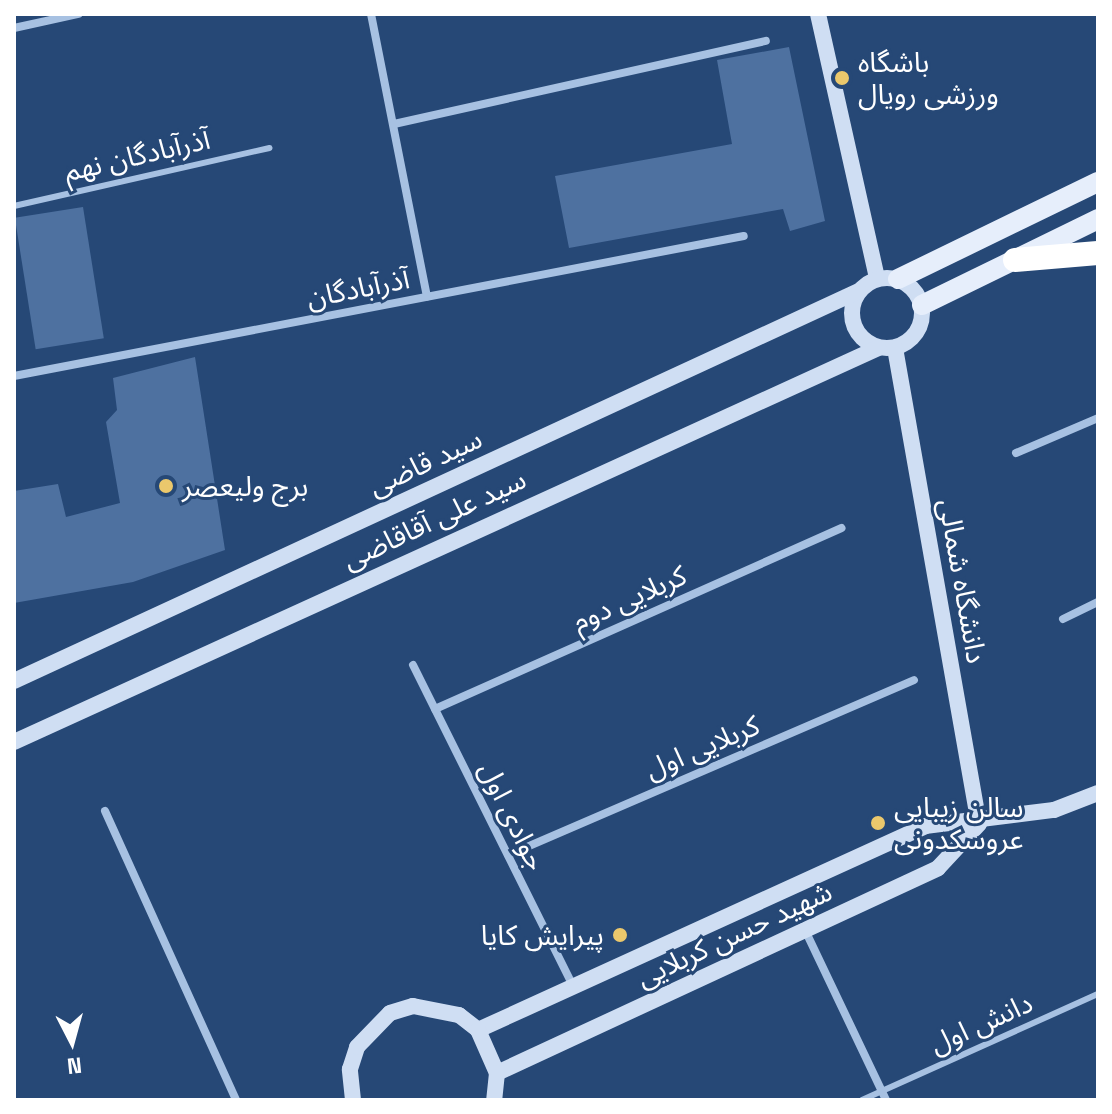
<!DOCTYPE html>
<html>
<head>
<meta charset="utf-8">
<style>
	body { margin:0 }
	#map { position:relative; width:1112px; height:1114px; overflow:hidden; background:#264876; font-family:"Space Grotesk","Noto Sans Arabic",sans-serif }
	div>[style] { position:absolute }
	.building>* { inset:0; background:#4e71a0; transform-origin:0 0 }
	.lane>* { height:6px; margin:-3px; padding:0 3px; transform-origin:3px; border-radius:3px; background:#a7c1e2 }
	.street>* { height:8px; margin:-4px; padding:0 4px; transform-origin:4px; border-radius:4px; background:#a7c1e2 }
	.secondary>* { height:16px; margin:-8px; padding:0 8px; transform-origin:8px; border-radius:8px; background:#cfdef3 }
	.secondary>.ring { margin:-8px; padding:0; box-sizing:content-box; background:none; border:16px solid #cfdef3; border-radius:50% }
	.primary>* { height:20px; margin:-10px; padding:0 10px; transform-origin:10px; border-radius:10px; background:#e6eefb }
	.highway>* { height:24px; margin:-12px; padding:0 12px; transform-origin:12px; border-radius:12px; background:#fff }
	.dots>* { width:22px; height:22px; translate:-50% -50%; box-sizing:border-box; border:4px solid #264876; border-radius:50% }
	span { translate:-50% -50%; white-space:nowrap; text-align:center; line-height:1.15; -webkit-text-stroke:6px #264876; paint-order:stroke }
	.poi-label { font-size:28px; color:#fff }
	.left { translate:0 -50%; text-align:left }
	.right { translate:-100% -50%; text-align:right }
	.street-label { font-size:28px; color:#fff }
	.frame { position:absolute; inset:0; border:16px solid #fff; pointer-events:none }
	.north { position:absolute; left:32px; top:1002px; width:80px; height:80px; -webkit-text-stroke:6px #264876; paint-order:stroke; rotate:174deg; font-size:22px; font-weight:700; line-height:32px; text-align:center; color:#fff }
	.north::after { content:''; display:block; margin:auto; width:28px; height:36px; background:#fff; clip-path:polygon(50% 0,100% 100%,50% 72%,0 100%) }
</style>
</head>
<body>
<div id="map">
	<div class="building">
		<div style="clip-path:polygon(789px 47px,825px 221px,790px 231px,783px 209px,569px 248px,555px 176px,732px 144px,717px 60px)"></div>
		<div style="left:83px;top:207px;width:133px;height:69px;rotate:81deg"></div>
		<div style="clip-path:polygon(195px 357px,225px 550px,133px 582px,14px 603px,14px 491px,58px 484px,66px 517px,120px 503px,106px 422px,117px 410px,113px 378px)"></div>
	</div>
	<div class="lane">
		<div style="left:14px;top:206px;width:262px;rotate:-12.8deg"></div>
		<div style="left:862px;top:1100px;width:259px;rotate:-24.2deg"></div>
	</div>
	<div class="street">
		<div style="left:371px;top:14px;width:288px;rotate:78.8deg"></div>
		<div style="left:14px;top:28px;width:66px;rotate:-12.3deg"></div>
		<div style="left:394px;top:124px;width:381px;rotate:-12.6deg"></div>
		<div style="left:14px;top:376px;width:743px;rotate:-10.86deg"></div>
		<div style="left:1016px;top:453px;width:89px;rotate:-23.1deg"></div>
		<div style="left:1063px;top:619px;width:39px;rotate:-26deg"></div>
		<div style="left:413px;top:665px;width:359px;rotate:63.5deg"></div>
		<div style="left:435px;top:709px;width:445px;rotate:-24deg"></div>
		<div style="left:105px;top:811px;width:317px;rotate:65.6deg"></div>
		<div style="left:508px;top:855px;width:442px;rotate:-23.3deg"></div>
		<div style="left:805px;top:930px;width:188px;rotate:64.5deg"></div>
	</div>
	<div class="secondary">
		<div style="left:818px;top:14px;width:271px;rotate:77.4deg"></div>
		<div class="ring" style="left:852px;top:278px;width:54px;height:54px"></div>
		<div style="left:895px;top:348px;width:483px;rotate:80deg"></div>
		<div style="left:14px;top:681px;width:931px;rotate:-24.78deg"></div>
		<div style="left:14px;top:742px;width:950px;rotate:-24.51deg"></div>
		<div style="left:478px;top:1030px;width:491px;rotate:-24.5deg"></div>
		<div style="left:925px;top:826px;width:130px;rotate:-7.1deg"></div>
		<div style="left:1054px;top:810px;width:47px;rotate:-21.1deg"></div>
		<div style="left:497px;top:1073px;width:486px;rotate:-24.9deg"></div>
		<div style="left:938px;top:868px;width:60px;rotate:-47deg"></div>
		<div style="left:353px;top:1100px;width:31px;rotate:-96deg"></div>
		<div style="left:350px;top:1069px;width:23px;rotate:-72deg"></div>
		<div style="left:357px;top:1047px;width:47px;rotate:-45.9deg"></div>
		<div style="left:390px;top:1013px;width:24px;rotate:-17deg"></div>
		<div style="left:413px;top:1006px;width:47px;rotate:11.1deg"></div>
		<div style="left:459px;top:1015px;width:24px;rotate:38deg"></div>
		<div style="left:478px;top:1030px;width:47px;rotate:66.2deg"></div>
		<div style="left:497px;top:1073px;width:27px;rotate:96deg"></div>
	</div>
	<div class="primary">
		<div style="left:898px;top:279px;width:222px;rotate:-25.9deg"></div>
		<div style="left:922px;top:305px;width:196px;rotate:-26deg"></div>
	</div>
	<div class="highway">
		<div style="left:1015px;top:260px;width:83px;rotate:-4.8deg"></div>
	</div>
	<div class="dots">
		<div style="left:842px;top:78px;background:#ebc86c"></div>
		<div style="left:166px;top:486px;background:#ebc86c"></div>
		<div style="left:878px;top:823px;background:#ebc86c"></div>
		<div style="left:620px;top:935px;background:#ebc86c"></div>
	</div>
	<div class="poi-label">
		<span class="left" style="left:858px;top:78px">باشگاه<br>ورزشی رویال</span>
		<span class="left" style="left:182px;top:486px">برج ولیعصر</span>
		<span class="left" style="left:894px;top:823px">سالن زیبایی<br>عروسکدونی</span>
		<span class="right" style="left:604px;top:935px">پیرایش کایا</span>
	</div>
	<div class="street-label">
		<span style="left:137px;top:155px;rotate:-13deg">آذرآبادگان نهم</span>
		<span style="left:358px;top:288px;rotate:-11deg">آذرآبادگان</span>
		<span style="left:425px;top:462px;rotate:-25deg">سید قاضی</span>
		<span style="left:434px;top:519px;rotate:-25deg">سید علی آقاقاضی</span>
		<span style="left:963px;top:581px;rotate:80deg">دانشگاه شمالی</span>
		<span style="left:629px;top:598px;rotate:-24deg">کربلایی دوم</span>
		<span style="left:702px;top:747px;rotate:-23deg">کربلایی اول</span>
		<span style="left:513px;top:816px;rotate:64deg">جوادی اول</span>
		<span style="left:734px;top:934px;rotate:-25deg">شهید حسن کربلایی</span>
		<span style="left:981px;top:1023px;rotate:-24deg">دانش اول</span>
	</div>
	<div class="frame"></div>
	<div class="north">N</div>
</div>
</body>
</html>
